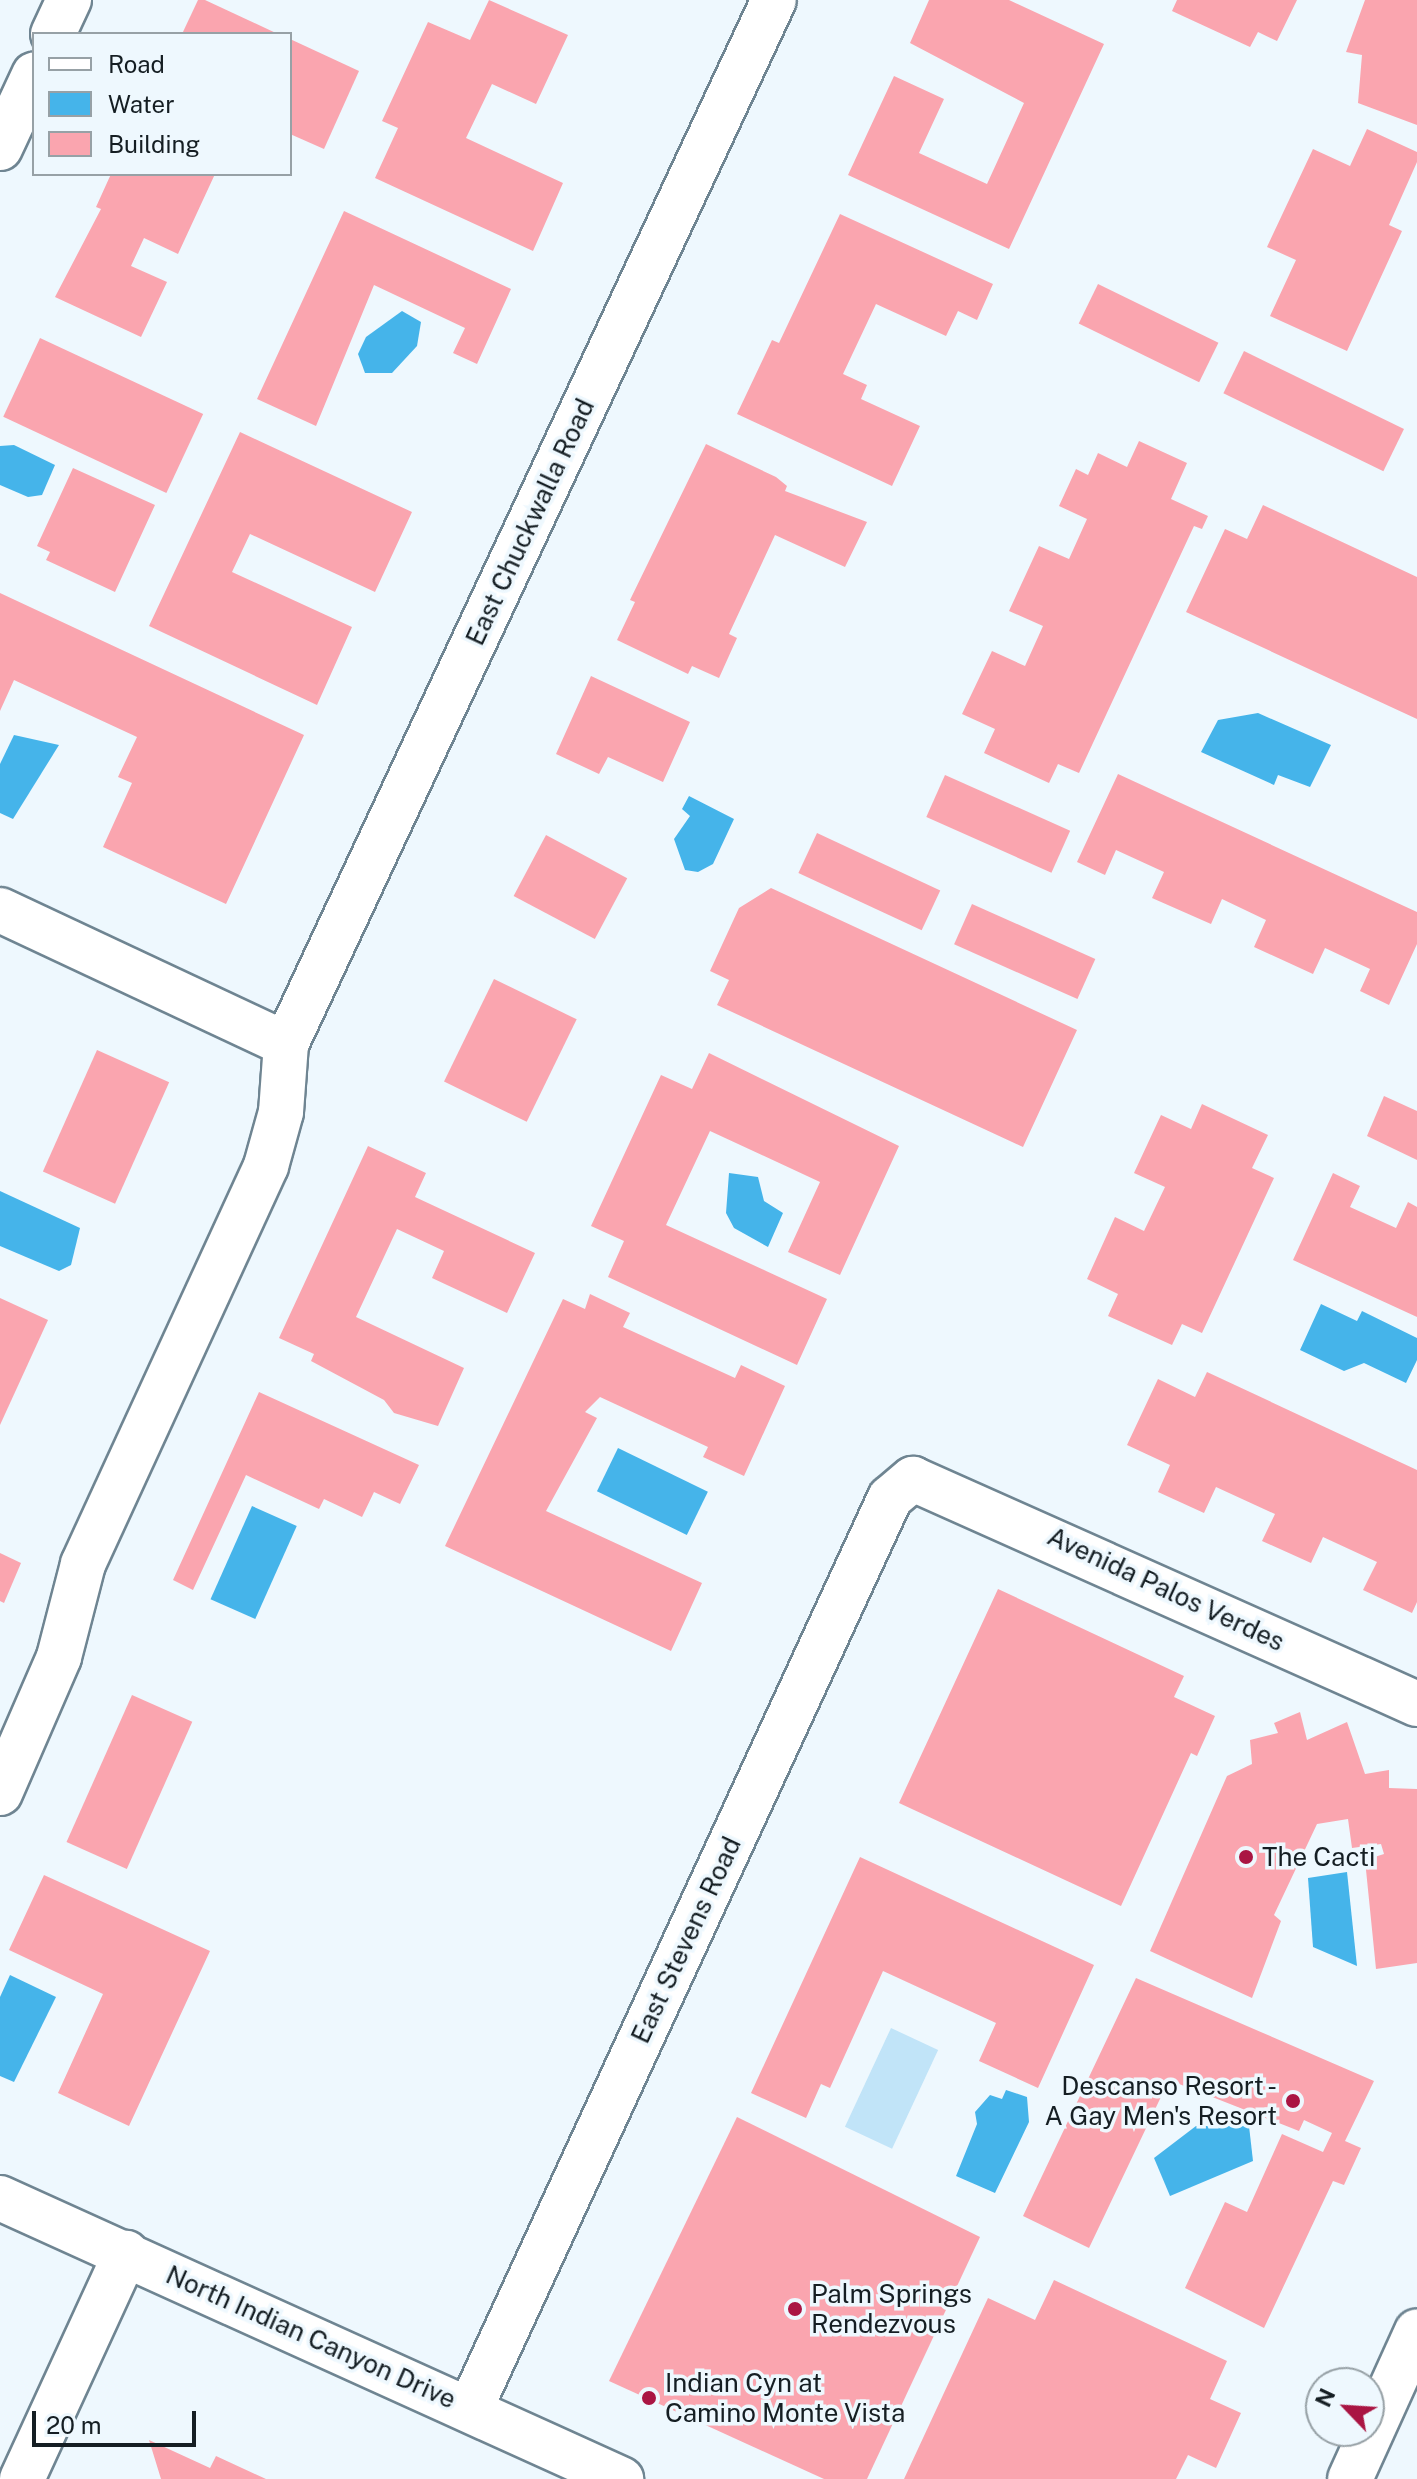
<!DOCTYPE html>
<html>
<head>
<meta charset="utf-8">
<style>
	body { margin:0 }
	#map { position:relative; width:1417px; height:2479px; overflow:hidden; background:#eef8fe; font-family:"Public Sans",sans-serif }
	div>[style] { position:absolute }
	.green>* { inset:0; background:#c1e4f8; transform-origin:0 0 }
	.water>* { inset:0; background:#45b4ea; transform-origin:0 0 }
	.building>* { inset:0; background:#faa5af; transform-origin:0 0 }
	.roads { filter:drop-shadow(2px 0 #6f8592) drop-shadow(-2px 0 #6f8592) drop-shadow(0 2px #6f8592) drop-shadow(0 -2px #6f8592) }
	.minor>* { height:44px; margin:-22px; padding:0 22px; transform-origin:22px; border-radius:22px; background:#fff }
	.secondary>* { height:44px; margin:-22px; padding:0 22px; transform-origin:22px; border-radius:22px; background:#fff }
	.dots>* { width:22px; height:22px; translate:-50% -50%; box-sizing:border-box; border:4px solid #eef8fe; border-radius:50% }
	span { translate:-50% -50%; white-space:nowrap; text-align:center; line-height:1.15; -webkit-text-stroke:7px #eef8fe; paint-order:stroke }
	.street-label { font-size:26px; color:#151e23 }
	.poi-label { font-size:26px; color:#151e23 }
	.left { translate:0 -50%; text-align:left }
	.right { translate:-100% -50%; text-align:right }
	.legend { position:absolute; left:32px; top:32px; width:260px; height:144px; box-sizing:border-box; background:#eef8fe; border:2px solid #97a1a6; margin:0; padding:10px 14px; list-style:none; font-size:24px; color:#151e23 }
	.legend li { display:flex; align-items:center; gap:16px; height:40px }
	.legend b { width:40px; border:2px solid #97a1a6 }
	.north { position:absolute; left:1305px; top:2367px; width:80px; height:80px; box-sizing:border-box; background:#eef8fe; border:2px solid #97a1a6; border-radius:50%; rotate:295deg; font-size:22px; font-weight:700; line-height:32px; text-align:center; color:#151e23 }
	.north::after { content:''; display:block; margin:auto; width:28px; height:36px; background:#aa1543; clip-path:polygon(50% 0,100% 100%,50% 72%,0 100%) }
	.scale { position:absolute; left:32px; top:2411px; width:164px; height:36px; box-sizing:border-box; border:4px solid #151e23; border-top:0; padding-left:10px; font-size:24px; line-height:28px; white-space:nowrap; color:#151e23; -webkit-text-stroke:6px #eef8fe; paint-order:stroke }
</style>
</head>
<body>
<div id="map">
	<div class="green">
		<div style="left:891px;top:2028px;width:52px;height:109px;rotate:25deg"></div>
	</div>
	<div class="water">
		<div style="clip-path:polygon(402px 311px,421px 322px,417px 346px,392px 373px,365px 373px,358px 354px,366px 337px)"></div>
		<div style="clip-path:polygon(14px 445px,55px 465px,42px 495px,28px 497px,0 485px,0 446px)"></div>
		<div style="clip-path:polygon(1258px 713px,1331px 745px,1310px 787px,1278px 775px,1274px 785px,1201px 752px,1218px 720px)"></div>
		<div style="clip-path:polygon(14px 735px,59px 745px,13px 819px,0 813px,0 764px)"></div>
		<div style="clip-path:polygon(689px 796px,734px 819px,713px 864px,698px 872px,685px 870px,674px 839px,690px 816px,682px 809px)"></div>
		<div style="clip-path:polygon(729px 1173px,758px 1177px,764px 1201px,783px 1213px,768px 1247px,734px 1228px,726px 1213px)"></div>
		<div style="clip-path:polygon(0 1191px,80px 1228px,71px 1265px,59px 1271px,0 1246px)"></div>
		<div style="clip-path:polygon(1321px 1304px,1357px 1321px,1362px 1311px,1417px 1338px,1417px 1360px,1406px 1383px,1364px 1363px,1344px 1371px,1300px 1350px)"></div>
		<div style="left:618px;top:1448px;width:100px;height:48px;rotate:26deg"></div>
		<div style="left:252px;top:1506px;width:49px;height:102px;rotate:24deg"></div>
		<div style="clip-path:polygon(1347px 1872px,1357px 1966px,1313px 1947px,1308px 1878px)"></div>
		<div style="clip-path:polygon(10px 1975px,56px 1997px,14px 2082px,0 2076px,0 1997px)"></div>
		<div style="clip-path:polygon(1006px 2090px,1027px 2097px,1029px 2122px,995px 2193px,956px 2176px,977px 2124px,975px 2112px,990px 2095px,1002px 2099px)"></div>
		<div style="clip-path:polygon(1196px 2126px,1249px 2126px,1253px 2161px,1170px 2196px,1154px 2158px)"></div>
	</div>
	<div class="building">
		<div style="clip-path:polygon(198px 0,205px 0,278px 34px,182px 34px)"></div>
		<div style="clip-path:polygon(489px 0,568px 35px,536px 104px,492px 84px,466px 138px,563px 183px,533px 251px,375px 178px,398px 128px,382px 121px,428px 22px,470px 40px)"></div>
		<div style="clip-path:polygon(929px 0,1009px 0,1104px 44px,1009px 249px,848px 175px,894px 76px,944px 99px,919px 153px,987px 184px,1024px 103px,910px 43px)"></div>
		<div style="clip-path:polygon(1177px 0,1297px 0,1277px 41px,1258px 32px,1250px 47px,1172px 11px)"></div>
		<div style="clip-path:polygon(1365px 0,1417px 0,1417px 125px,1358px 103px,1362px 55px,1346px 52px)"></div>
		<div style="clip-path:polygon(290px 39px,359px 71px,324px 149px,290px 134px)"></div>
		<div style="clip-path:polygon(1367px 129px,1417px 152px,1417px 162px,1389px 225px,1402px 231px,1347px 351px,1270px 316px,1296px 260px,1267px 247px,1313px 149px,1350px 166px)"></div>
		<div style="clip-path:polygon(111px 174px,215px 174px,178px 254px,144px 238px,131px 266px,167px 282px,141px 337px,55px 297px,101px 209px,96px 207px)"></div>
		<div style="clip-path:polygon(344px 211px,511px 289px,477px 364px,453px 353px,465px 328px,374px 285px,316px 426px,257px 399px)"></div>
		<div style="clip-path:polygon(840px 214px,993px 284px,977px 320px,958px 311px,946px 336px,876px 304px,843px 374px,867px 385px,861px 399px,920px 426px,892px 486px,737px 414px,772px 340px,779px 343px)"></div>
		<div style="left:1098px;top:284px;width:134px;height:44px;rotate:26deg"></div>
		<div style="left:40px;top:338px;width:180px;height:87px;rotate:25deg"></div>
		<div style="left:1244px;top:351px;width:178px;height:47px;rotate:26deg"></div>
		<div style="clip-path:polygon(240px 432px,412px 512px,375px 592px,250px 534px,232px 572px,352px 627px,317px 705px,149px 626px)"></div>
		<div style="clip-path:polygon(1139px 441px,1187px 463px,1171px 499px,1208px 516px,1202px 529px,1194px 526px,1079px 773px,1058px 764px,1049px 783px,984px 753px,995px 729px,962px 714px,992px 651px,1025px 666px,1043px 626px,1009px 611px,1039px 546px,1069px 559px,1087px 519px,1059px 506px,1076px 469px,1088px 475px,1098px 453px,1127px 467px)"></div>
		<div style="clip-path:polygon(706px 444px,776px 477px,787px 486px,785px 491px,867px 522px,845px 567px,775px 535px,729px 634px,737px 638px,719px 678px,692px 666px,688px 674px,617px 640px,635px 602px,630px 600px)"></div>
		<div style="clip-path:polygon(73px 468px,155px 505px,115px 592px,46px 560px,50px 552px,37px 546px)"></div>
		<div style="clip-path:polygon(1263px 505px,1417px 577px,1417px 719px,1186px 612px,1225px 529px,1247px 539px)"></div>
		<div style="clip-path:polygon(0 593px,304px 735px,226px 904px,103px 847px,132px 783px,118px 777px,137px 737px,14px 680px,0 711px)"></div>
		<div style="clip-path:polygon(591px 676px,690px 722px,663px 782px,608px 757px,599px 774px,556px 754px)"></div>
		<div style="clip-path:polygon(1118px 774px,1417px 912px,1417px 944px,1389px 1005px,1360px 991px,1370px 969px,1325px 948px,1313px 974px,1254px 947px,1266px 920px,1222px 899px,1211px 924px,1152px 898px,1164px 872px,1116px 850px,1105px 875px,1077px 862px)"></div>
		<div style="left:945px;top:775px;width:137px;height:46px;rotate:24deg"></div>
		<div style="left:817px;top:833px;width:136px;height:44px;rotate:25deg"></div>
		<div style="left:546px;top:835px;width:92px;height:69px;rotate:28deg"></div>
		<div style="clip-path:polygon(771px 888px,1077px 1030px,1023px 1147px,717px 1005px,729px 980px,710px 971px,739px 908px)"></div>
		<div style="left:972px;top:904px;width:135px;height:44px;rotate:24deg"></div>
		<div style="left:494px;top:979px;width:92px;height:114px;rotate:26deg"></div>
		<div style="left:97px;top:1050px;width:79px;height:133px;rotate:24deg"></div>
		<div style="clip-path:polygon(709px 1053px,899px 1146px,840px 1275px,788px 1252px,820px 1182px,710px 1131px,666px 1225px,827px 1299px,797px 1365px,608px 1277px,624px 1241px,591px 1226px,661px 1075px,692px 1089px)"></div>
		<div style="clip-path:polygon(1384px 1096px,1417px 1111px,1417px 1160px,1367px 1136px)"></div>
		<div style="clip-path:polygon(1202px 1104px,1268px 1135px,1252px 1168px,1274px 1178px,1202px 1333px,1182px 1324px,1172px 1345px,1108px 1316px,1118px 1294px,1087px 1279px,1115px 1217px,1144px 1231px,1165px 1187px,1134px 1173px,1161px 1115px,1191px 1129px)"></div>
		<div style="clip-path:polygon(368px 1146px,426px 1173px,415px 1197px,535px 1253px,507px 1313px,432px 1278px,444px 1251px,397px 1229px,356px 1317px,464px 1368px,438px 1426px,394px 1413px,384px 1400px,311px 1361px,314px 1354px,279px 1338px)"></div>
		<div style="clip-path:polygon(1333px 1173px,1360px 1186px,1350px 1207px,1396px 1228px,1408px 1202px,1417px 1207px,1417px 1317px,1293px 1260px)"></div>
		<div style="clip-path:polygon(590px 1294px,630px 1313px,623px 1327px,735px 1378px,741px 1365px,785px 1386px,744px 1476px,703px 1457px,708px 1447px,600px 1397px,585px 1412px,597px 1418px,546px 1511px,702px 1583px,671px 1651px,445px 1546px,563px 1299px,585px 1309px)"></div>
		<div style="clip-path:polygon(0 1298px,48px 1320px,0 1425px)"></div>
		<div style="clip-path:polygon(1207px 1372px,1417px 1470px,1417px 1602px,1412px 1613px,1363px 1590px,1377px 1562px,1323px 1537px,1311px 1563px,1262px 1541px,1275px 1514px,1216px 1487px,1204px 1513px,1158px 1492px,1170px 1465px,1127px 1445px,1158px 1379px,1195px 1397px)"></div>
		<div style="clip-path:polygon(259px 1392px,419px 1465px,400px 1504px,374px 1492px,362px 1517px,324px 1499px,319px 1509px,246px 1475px,193px 1590px,173px 1580px)"></div>
		<div style="clip-path:polygon(0 1553px,21px 1563px,4px 1603px,0 1601px)"></div>
		<div style="clip-path:polygon(998px 1589px,1184px 1676px,1174px 1697px,1215px 1716px,1197px 1756px,1191px 1753px,1121px 1906px,899px 1803px)"></div>
		<div style="left:132px;top:1695px;width:66px;height:161px;rotate:24deg"></div>
		<div style="clip-path:polygon(1300px 1712px,1307px 1740px,1347px 1722px,1365px 1774px,1389px 1770px,1389px 1788px,1417px 1789px,1417px 1963px,1376px 1969px,1365px 1860px,1384px 1854px,1381px 1844px,1352px 1848px,1348px 1819px,1317px 1824px,1274px 1915px,1281px 1921px,1252px 1998px,1150px 1951px,1227px 1776px,1252px 1764px,1250px 1740px,1278px 1733px,1274px 1723px)"></div>
		<div style="clip-path:polygon(860px 1857px,1094px 1965px,1038px 2088px,979px 2061px,996px 2023px,883px 1971px,830px 2088px,821px 2084px,806px 2118px,751px 2093px)"></div>
		<div style="clip-path:polygon(44px 1875px,210px 1951px,129px 2126px,58px 2093px,103px 1994px,9px 1950px)"></div>
		<div style="clip-path:polygon(1136px 1978px,1374px 2081px,1345px 2141px,1361px 2148px,1344px 2185px,1333px 2181px,1264px 2328px,1185px 2288px,1225px 2202px,1247px 2212px,1282px 2134px,1323px 2152px,1332px 2133px,1304px 2120px,1299px 2131px,1169px 2080px,1089px 2248px,1023px 2216px)"></div>
		<div style="clip-path:polygon(737px 2117px,980px 2237px,867px 2479px,824px 2479px,609px 2381px)"></div>
		<div style="clip-path:polygon(1054px 2280px,1227px 2361px,1210px 2399px,1241px 2413px,1216px 2468px,1188px 2455px,1176px 2479px,904px 2479px,988px 2298px,1035px 2320px)"></div>
		<div style="clip-path:polygon(149px 2440px,210px 2468px,216px 2456px,266px 2479px,161px 2479px)"></div>
	</div>
	<div class="roads">
		<div class="minor">
			<div style="left:53px;top:34px;width:38px;rotate:-65deg"></div>
			<div style="left:0;top:148px;width:81px;rotate:-65deg"></div>
			<div style="left:0;top:910px;width:316px;rotate:25.1deg"></div>
			<div style="left:0;top:1793px;width:148px;rotate:-66.5deg"></div>
			<div style="left:59px;top:1657px;width:96px;rotate:-75.5deg"></div>
			<div style="left:83px;top:1564px;width:438px;rotate:-65.3deg"></div>
			<div style="left:266px;top:1166px;width:56px;rotate:-74.5deg"></div>
			<div style="left:281px;top:1112px;width:68px;rotate:-85.8deg"></div>
			<div style="left:286px;top:1044px;width:1152px;rotate:-64.95deg"></div>
			<div style="left:470px;top:2409px;width:1003px;rotate:-65.25deg"></div>
			<div style="left:890px;top:1498px;width:30px;rotate:-40deg"></div>
			<div style="left:913px;top:1479px;width:552px;rotate:24.06deg"></div>
			<div style="left:22px;top:2479px;width:249px;rotate:-65.3deg"></div>
			<div style="left:1350px;top:2479px;width:162px;rotate:-65.6deg"></div>
		</div>
		<div class="secondary">
			<div style="left:0;top:2198px;width:682px;rotate:24.35deg"></div>
		</div>
	</div>
	<div class="dots">
		<div style="left:1246px;top:1857px;background:#aa1543"></div>
		<div style="left:1293px;top:2101px;background:#aa1543"></div>
		<div style="left:795px;top:2309px;background:#aa1543"></div>
		<div style="left:649px;top:2398px;background:#aa1543"></div>
	</div>
	<div class="street-label">
		<span style="left:530px;top:522px;rotate:-65deg">East Chuckwalla Road</span>
		<span style="left:1166px;top:1589px;rotate:25deg">Avenida Palos Verdes</span>
		<span style="left:686px;top:1940px;rotate:-65deg">East Stevens Road</span>
		<span style="left:311px;top:2337px;rotate:24deg">North Indian Canyon Drive</span>
	</div>
	<div class="poi-label">
		<span class="left" style="left:1262px;top:1857px">The Cacti</span>
		<span class="right" style="left:1277px;top:2101px">Descanso Resort -<br>A Gay Men's Resort</span>
		<span class="left" style="left:811px;top:2309px">Palm Springs<br>Rendezvous</span>
		<span class="left" style="left:665px;top:2398px">Indian Cyn at<br>Camino Monte Vista</span>
	</div>
	<ul class="legend">
	<li><b style="height:10px;background:#fff"></b>Road</li>
	<li><b style="height:22px;background:#45b4ea"></b>Water</li>
	<li><b style="height:22px;background:#faa5af"></b>Building</li>
	</ul>
	<div class="north">N</div>
	<div class="scale">20 m</div>
</div>
</body>
</html>
